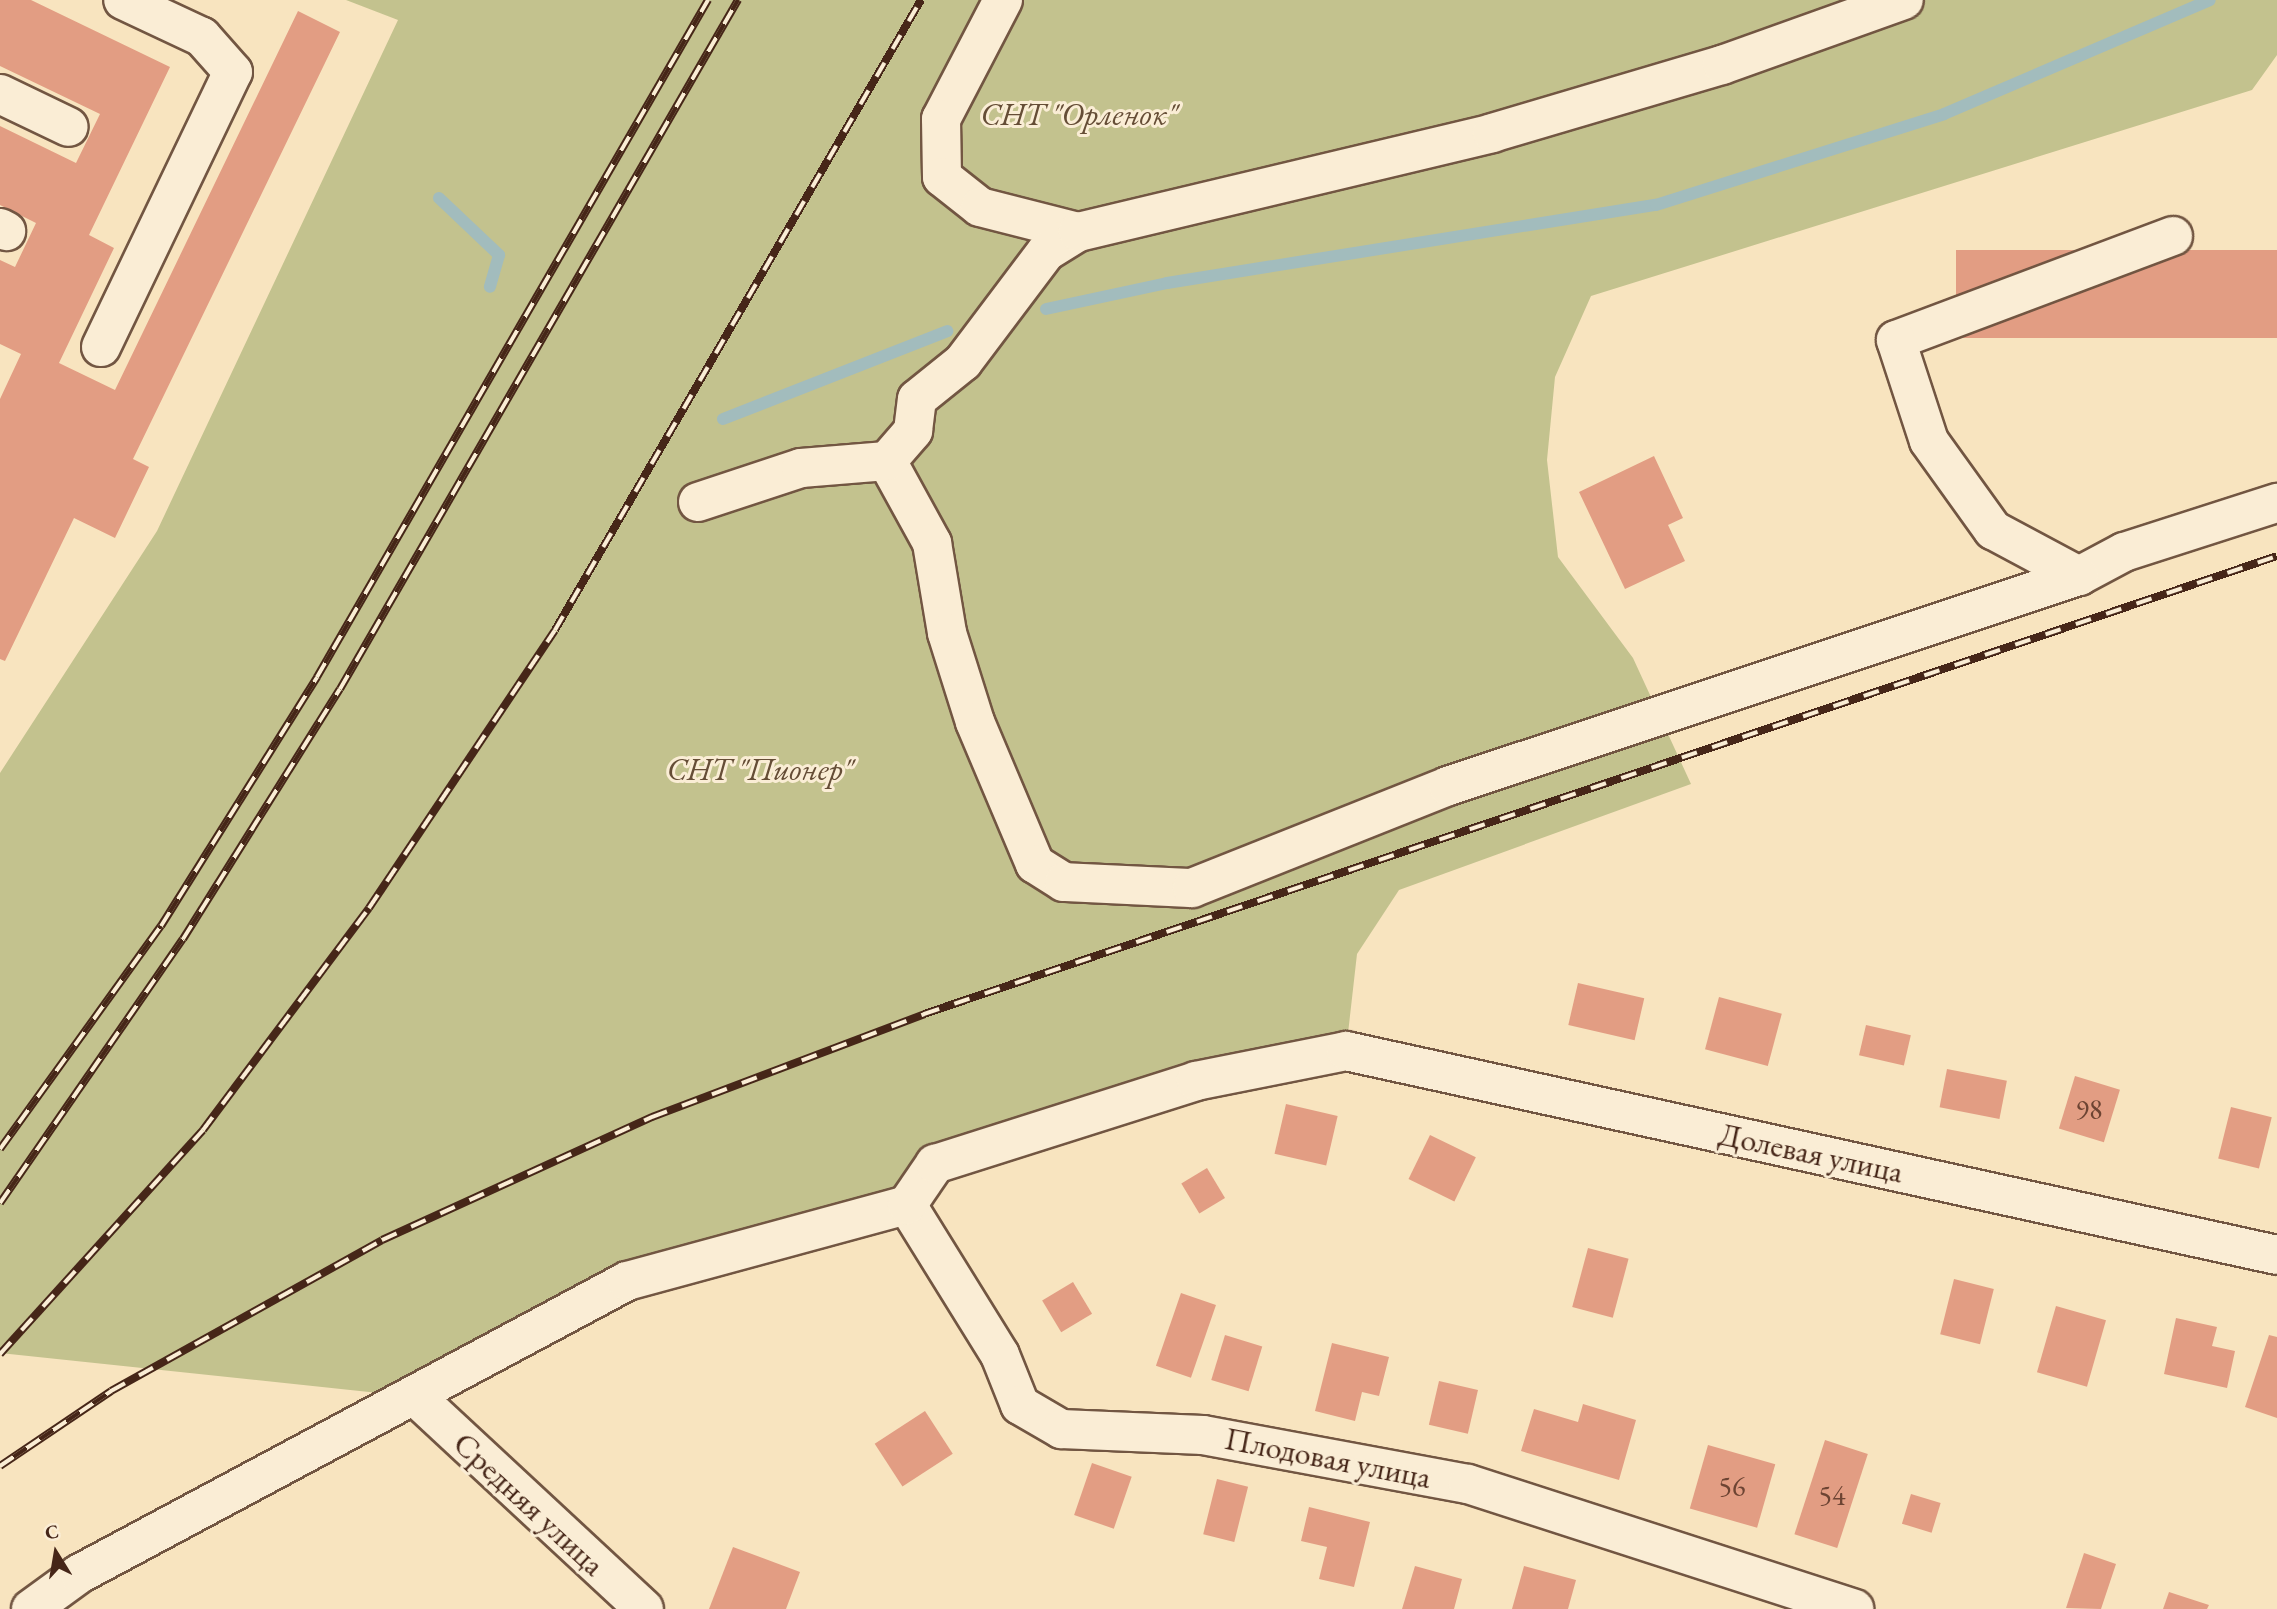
<!DOCTYPE html>
<html>
<head>
<meta charset="utf-8">
<style>
	body { margin:0 }
	#map { position:relative; width:2277px; height:1609px; overflow:hidden; background:#f8e4bf; font-family:"EB Garamond",serif }
	div>[style] { position:absolute }
	.green>* { inset:0; background:#c3c28e }
	.stream>* { height:12px; margin:-6px; padding:0 6px; transform-origin:6px; border-radius:6px; background:#a2bcbd }
	.building>* { inset:0; background:#e29d83; transform-origin:0 0 }
	.roads { filter:drop-shadow(2px 0 #725642) drop-shadow(-2px 0 #725642) drop-shadow(0 2px #725642) drop-shadow(0 -2px #725642) }
	.minor>* { height:38px; margin:-19px; padding:0 19px; transform-origin:19px; border-radius:19px; background:#faedd5 }
	.rail>* { height:8px; margin-top:-4px; transform-origin:0; background:repeating-linear-gradient(90deg,#faedd5 0 16px,#462618 0 32px); box-sizing:border-box; border-block:2px solid #462618 }
	span { translate:-50% -50%; white-space:nowrap; text-align:center; line-height:1.15; -webkit-text-stroke:6px #faedd5; paint-order:stroke }
	.number-label { font-size:28px; color:#6d4433 }
	.number-label span { -webkit-text-stroke-width:0 }
	.park-label { font-size:32px; color:#654d36; font-style:italic }
	.street-label { font-size:32px; color:#462618 }
	.north { position:absolute; left:21px; top:1518px; width:70px; height:70px; -webkit-text-stroke:5px #faedd5; paint-order:stroke; rotate:349deg; font-size:19px; font-weight:700; line-height:28px; text-align:center; color:#462618 }
	.north::after { content:''; display:block; margin:auto; width:24px; height:32px; background:#462618; clip-path:polygon(50% 0,100% 100%,50% 72%,0 100%) }
</style>
</head>
<body>
<div id="map">
	<div class="green">
		<div style="clip-path:polygon(346px 0,2277px 0,2277px 55px,2252px 90px,1591px 296px,1555px 377px,1547px 460px,1558px 557px,1633px 658px,1691px 784px,1399px 890px,1357px 954px,1346px 1051px,935px 1164px,907px 1205px,627px 1281px,416px 1397px,0 1353px,0 773px,157px 531px,398px 20px)"></div>
	</div>
	<div class="stream">
		<div style="left:439px;top:198px;width:83px;rotate:43.5deg"></div>
		<div style="left:499px;top:255px;width:33px;rotate:106deg"></div>
		<div style="left:1046px;top:309px;width:124px;rotate:-12.1deg"></div>
		<div style="left:1167px;top:283px;width:495px;rotate:-9.1deg"></div>
		<div style="left:1656px;top:205px;width:302px;rotate:-17.5deg"></div>
		<div style="left:1944px;top:114px;width:289px;rotate:-23.2deg"></div>
		<div style="left:723px;top:419px;width:241px;rotate:-21.4deg"></div>
	</div>
	<div class="building">
		<div style="clip-path:polygon(0 0,31px 0,170px 67px,89px 235px,114px 248px,59px 363px,115px 390px,298px 11px,340px 32px,133px 459px,149px 467px,115px 538px,74px 518px,5px 661px,0 659px,0 399px,21px 354px,0 344px,0 260px,15px 267px,36px 223px,0 205px,0 126px,76px 163px,100px 114px,0 66px)"></div>
		<div style="left:2277px;top:250px;width:88px;height:321px;rotate:90deg"></div>
		<div style="clip-path:polygon(1654px 456px,1683px 518px,1668px 525px,1685px 561px,1625px 589px,1579px 492px)"></div>
		<div style="left:1578px;top:983px;width:68px;height:43px;rotate:13deg"></div>
		<div style="left:1719px;top:997px;width:65px;height:54px;rotate:15deg"></div>
		<div style="left:1866px;top:1025px;width:46px;height:31px;rotate:13deg"></div>
		<div style="left:1947px;top:1069px;width:61px;height:39px;rotate:11deg"></div>
		<div style="left:2075px;top:1076px;width:47px;height:55px;rotate:17deg"></div>
		<div style="left:1286px;top:1104px;width:53px;height:51px;rotate:13deg"></div>
		<div style="left:2231px;top:1107px;width:42px;height:53px;rotate:14deg"></div>
		<div style="left:1430px;top:1135px;width:51px;height:49px;rotate:26deg"></div>
		<div style="left:1207px;top:1168px;width:35px;height:30px;rotate:59deg"></div>
		<div style="left:1588px;top:1248px;width:42px;height:61px;rotate:15deg"></div>
		<div style="left:1954px;top:1279px;width:41px;height:57px;rotate:14deg"></div>
		<div style="left:1073px;top:1282px;width:37px;height:36px;rotate:59deg"></div>
		<div style="left:1181px;top:1293px;width:37px;height:77px;rotate:19deg"></div>
		<div style="left:2056px;top:1306px;width:52px;height:69px;rotate:16deg"></div>
		<div style="clip-path:polygon(2176px 1318px,2217px 1327px,2212px 1346px,2235px 1351px,2227px 1388px,2164px 1374px)"></div>
		<div style="left:1225px;top:1335px;width:39px;height:47px;rotate:17deg"></div>
		<div style="clip-path:polygon(2269px 1335px,2277px 1337px,2277px 1418px,2245px 1407px)"></div>
		<div style="clip-path:polygon(1332px 1343px,1389px 1357px,1379px 1396px,1362px 1392px,1355px 1421px,1315px 1411px)"></div>
		<div style="left:1439px;top:1381px;width:40px;height:45px;rotate:13deg"></div>
		<div style="clip-path:polygon(1583px 1404px,1636px 1420px,1619px 1480px,1521px 1451px,1534px 1409px,1578px 1422px)"></div>
		<div style="left:925px;top:1411px;width:51px;height:60px;rotate:57deg"></div>
		<div style="left:1825px;top:1440px;width:45px;height:99px;rotate:18deg"></div>
		<div style="left:1708px;top:1445px;width:70px;height:66px;rotate:16deg"></div>
		<div style="left:1092px;top:1463px;width:42px;height:55px;rotate:19deg"></div>
		<div style="left:1217px;top:1479px;width:32px;height:57px;rotate:14deg"></div>
		<div style="left:1911px;top:1494px;width:31px;height:31px;rotate:17deg"></div>
		<div style="clip-path:polygon(1309px 1507px,1370px 1522px,1354px 1587px,1319px 1579px,1327px 1547px,1301px 1541px)"></div>
		<div style="clip-path:polygon(733px 1547px,800px 1572px,786px 1609px,709px 1609px)"></div>
		<div style="clip-path:polygon(2084px 1553px,2116px 1564px,2101px 1609px,2066px 1608px)"></div>
		<div style="clip-path:polygon(1415px 1566px,1462px 1579px,1454px 1609px,1402px 1609px)"></div>
		<div style="clip-path:polygon(1524px 1566px,1576px 1580px,1568px 1609px,1512px 1609px)"></div>
		<div style="clip-path:polygon(2169px 1592px,2209px 1605px,2207px 1609px,2163px 1609px)"></div>
	</div>
	<div class="roads">
		<div class="minor">
			<div style="left:1003px;top:0;width:134px;rotate:117.5deg"></div>
			<div style="left:941px;top:119px;width:58px;rotate:89deg"></div>
			<div style="left:942px;top:177px;width:48px;rotate:38.3deg"></div>
			<div style="left:980px;top:207px;width:101px;rotate:14.3deg"></div>
			<div style="left:0;top:94px;width:76px;rotate:25.6deg"></div>
			<div style="left:0;top:228px;width:7px;rotate:27deg"></div>
			<div style="left:2173px;top:236px;width:296px;rotate:159.4deg"></div>
			<div style="left:1896px;top:340px;width:106px;rotate:71.9deg"></div>
			<div style="left:1929px;top:441px;width:110px;rotate:54.3deg"></div>
			<div style="left:1993px;top:530px;width:98px;rotate:28.1deg"></div>
			<div style="left:2079px;top:576px;width:51px;rotate:-28.1deg"></div>
			<div style="left:2124px;top:552px;width:161px;rotate:-17.8deg"></div>
			<div style="left:101px;top:347px;width:305px;rotate:-64.4deg"></div>
			<div style="left:233px;top:72px;width:47px;rotate:-131.5deg"></div>
			<div style="left:202px;top:37px;width:87px;rotate:-154.9deg"></div>
			<div style="left:887px;top:461px;width:94px;rotate:61.2deg"></div>
			<div style="left:932px;top:543px;width:91px;rotate:80.5deg"></div>
			<div style="left:947px;top:633px;width:93px;rotate:72.5deg"></div>
			<div style="left:975px;top:722px;width:154px;rotate:67.1deg"></div>
			<div style="left:1035px;top:864px;width:34px;rotate:32deg"></div>
			<div style="left:1064px;top:882px;width:128px;rotate:2.7deg"></div>
			<div style="left:1192px;top:888px;width:276px;rotate:-21.7deg"></div>
			<div style="left:1448px;top:786px;width:665px;rotate:-18.41deg"></div>
			<div style="left:698px;top:502px;width:108px;rotate:-18.3deg"></div>
			<div style="left:801px;top:468px;width:86px;rotate:-4.7deg"></div>
			<div style="left:887px;top:461px;width:40px;rotate:-49deg"></div>
			<div style="left:913px;top:431px;width:32px;rotate:-83deg"></div>
			<div style="left:917px;top:399px;width:59px;rotate:-38.8deg"></div>
			<div style="left:963px;top:362px;width:138px;rotate:-53deg"></div>
			<div style="left:1046px;top:252px;width:38px;rotate:-32deg"></div>
			<div style="left:1078px;top:232px;width:426px;rotate:-13.4deg"></div>
			<div style="left:1492px;top:133px;width:240px;rotate:-16.5deg"></div>
			<div style="left:1722px;top:65px;width:193px;rotate:-19.7deg"></div>
			<div style="left:907px;top:1205px;width:176px;rotate:58.2deg"></div>
			<div style="left:1000px;top:1355px;width:54px;rotate:68.2deg"></div>
			<div style="left:1020px;top:1405px;width:48px;rotate:30.3deg"></div>
			<div style="left:1061px;top:1429px;width:142px;rotate:2.4deg"></div>
			<div style="left:1203px;top:1435px;width:269px;rotate:10.5deg"></div>
			<div style="left:1468px;top:1484px;width:406px;rotate:17.9deg"></div>
			<div style="left:416px;top:1397px;width:311px;rotate:42.9deg"></div>
			<div style="left:31px;top:1609px;width:59px;rotate:-36.1deg"></div>
			<div style="left:79px;top:1574px;width:621px;rotate:-28.13deg"></div>
			<div style="left:627px;top:1281px;width:290px;rotate:-15.2deg"></div>
			<div style="left:907px;top:1205px;width:50px;rotate:-55.7deg"></div>
			<div style="left:935px;top:1164px;width:274px;rotate:-17.6deg"></div>
			<div style="left:1196px;top:1081px;width:153px;rotate:-11.3deg"></div>
			<div style="left:1346px;top:1051px;width:953px;rotate:12.36deg"></div>
		</div>
	</div>
	<div class="rail">
		<div style="left:0;top:1149px;width:275px;rotate:-54.2deg"></div>
		<div style="left:161px;top:926px;width:294px;rotate:-57.9deg"></div>
		<div style="left:317px;top:677px;width:782px;rotate:-59.99deg"></div>
		<div style="left:0;top:1203px;width:321px;rotate:-55.3deg"></div>
		<div style="left:183px;top:939px;width:295px;rotate:-57.9deg"></div>
		<div style="left:340px;top:689px;width:796px;rotate:-59.99deg"></div>
		<div style="left:0;top:1354px;width:302px;rotate:-47.8deg"></div>
		<div style="left:203px;top:1130px;width:277px;rotate:-53.2deg"></div>
		<div style="left:369px;top:908px;width:334px;rotate:-56.2deg"></div>
		<div style="left:555px;top:630px;width:729px;rotate:-59.85deg"></div>
		<div style="left:0;top:1466px;width:134px;rotate:-34deg"></div>
		<div style="left:111px;top:1391px;width:310px;rotate:-29.1deg"></div>
		<div style="left:382px;top:1240px;width:297px;rotate:-24.5deg"></div>
		<div style="left:652px;top:1117px;width:291px;rotate:-20.7deg"></div>
		<div style="left:924px;top:1014px;width:1428px;rotate:-18.7deg"></div>
	</div>
	<div class="number-label">
		<span style="left:2089px;top:1109px">98</span>
		<span style="left:1732px;top:1486px">56</span>
		<span style="left:1832px;top:1495px">54</span>
	</div>
	<div class="park-label">
		<span style="left:1079px;top:114px">СНТ "Орленок"</span>
		<span style="left:760px;top:769px">СНТ "Пионер"</span>
	</div>
	<div class="street-label">
		<span style="left:1811px;top:1153px;rotate:12deg">Долевая улица</span>
		<span style="left:1328px;top:1458px;rotate:11deg">Плодовая улица</span>
		<span style="left:529px;top:1504px;rotate:43deg">Средняя улица</span>
	</div>
	<div class="north">С</div>
</div>
</body>
</html>
